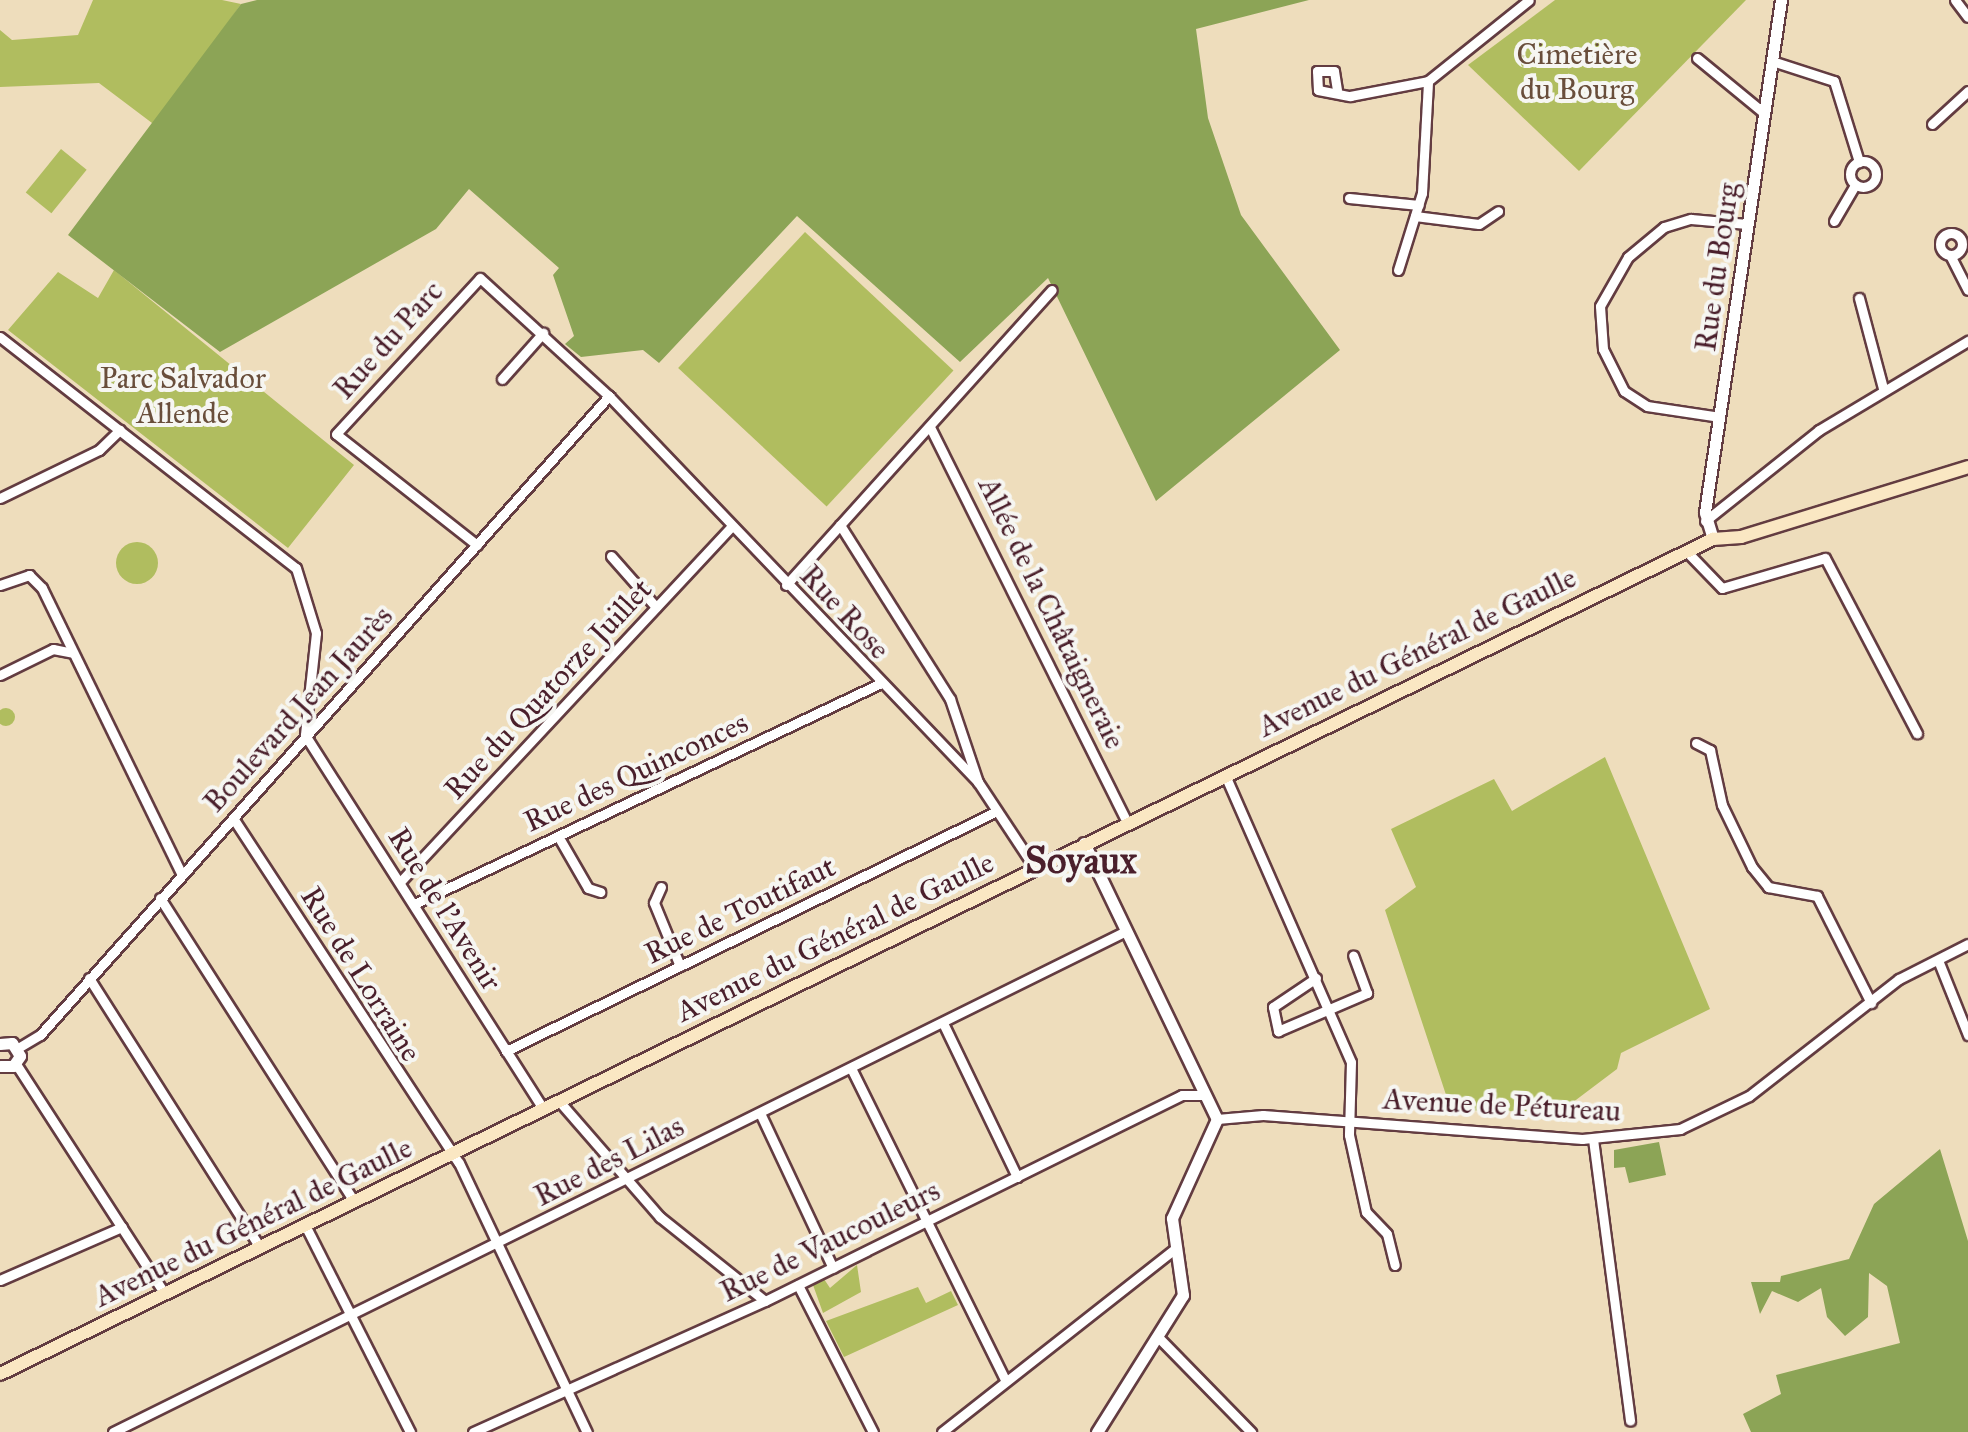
<!DOCTYPE html>
<html>
<head>
<meta charset="utf-8">
<style>
	body { margin:0 }
	#map { position:relative; width:1968px; height:1432px; overflow:hidden; background:#eeddbc; font-family:"IM FELL Great Primer",serif }
	div>[style] { position:absolute }
	.green>* { inset:0; background:#b0bd5f; transform-origin:0 0 }
	.round { border-radius:50% }
	.forest>* { inset:0; background:#8ca456 }
	.roads { filter:drop-shadow(2px 0 #633c41) drop-shadow(-2px 0 #633c41) drop-shadow(0 2px #633c41) drop-shadow(0 -2px #633c41) }
	.minor>* { height:9px; margin:-4.5px; padding:0 4.5px; transform-origin:4.5px; border-radius:4.5px; background:#fff }
	.minor>.ring { margin:-4.5px; padding:0; box-sizing:content-box; background:none; border:9px solid #fff; border-radius:50% }
	.tertiary>* { height:11px; margin:-5.5px; padding:0 5.5px; transform-origin:5.5px; border-radius:5.5px; background:#fff }
	.secondary>* { height:12px; margin:-6px; padding:0 6px; transform-origin:6px; border-radius:6px; background:#fae7c3 }
	span { translate:-50% -50%; white-space:nowrap; text-align:center; line-height:1.15; -webkit-text-stroke:8px #f6f6f2; paint-order:stroke }
	.park-label { font-size:30px; color:#694e3b }
	.street-label { font-size:30px; color:#4a1f2b }
	.district-label { font-size:38px; color:#4a1f2b; font-weight:700 }
</style>
</head>
<body>
<div id="map">
	<div class="green">
		<div style="clip-path:polygon(93px 0,222px 0,241px 4px,156px 126px,99px 83px,0 87px,0 30px,12px 40px,78px 35px)"></div>
		<div style="clip-path:polygon(1555px 0,1746px 0,1579px 171px,1468px 65px)"></div>
		<div style="left:61px;top:149px;width:33px;height:56px;rotate:39deg"></div>
		<div style="left:805px;top:232px;width:203px;height:186px;rotate:43deg"></div>
		<div style="clip-path:polygon(114px 270px,354px 465px,288px 548px,8px 330px,58px 272px,98px 298px)"></div>
		<div class="round" style="left:116px;top:542px;width:42px;height:42px"></div>
		<div class="round" style="left:-3px;top:708px;width:18px;height:18px"></div>
		<div style="clip-path:polygon(1605px 757px,1710px 1009px,1621px 1053px,1617px 1069px,1560px 1112px,1451px 1110px,1385px 910px,1416px 887px,1391px 829px,1494px 779px,1512px 811px)"></div>
		<div style="clip-path:polygon(857px 1265px,861px 1292px,823px 1313px,813px 1285px,824px 1279px,830px 1288px)"></div>
		<div style="clip-path:polygon(918px 1287px,926px 1303px,951px 1291px,958px 1305px,844px 1357px,826px 1321px)"></div>
	</div>
	<div class="forest">
		<div style="clip-path:polygon(257px 0,1309px 0,1196px 29px,1208px 118px,1241px 215px,1340px 350px,1156px 501px,1048px 278px,960px 362px,797px 216px,659px 363px,643px 350px,581px 357px,565px 344px,574px 336px,553px 275px,559px 268px,469px 189px,436px 229px,220px 352px,68px 235px,241px 4px)"></div>
		<div style="clip-path:polygon(1659px 1142px,1666px 1175px,1629px 1183px,1625px 1167px,1614px 1168px,1614px 1150px)"></div>
		<div style="clip-path:polygon(1940px 1149px,1968px 1241px,1968px 1432px,1751px 1432px,1743px 1414px,1781px 1394px,1776px 1375px,1900px 1343px,1887px 1286px,1869px 1273px,1868px 1317px,1845px 1336px,1827px 1317px,1821px 1288px,1798px 1302px,1772px 1291px,1760px 1314px,1751px 1282px,1780px 1282px,1781px 1276px,1849px 1259px,1874px 1204px)"></div>
	</div>
	<div class="roads">
		<div class="minor">
			<div style="left:1955px;top:0;width:21px;rotate:53deg"></div>
			<div style="left:1697px;top:58px;width:87px;rotate:39.4deg"></div>
			<div style="left:1772px;top:61px;width:65px;rotate:17.9deg"></div>
			<div style="left:1834px;top:81px;width:85px;rotate:72.8deg"></div>
			<div style="left:1337px;top:90px;width:19px;rotate:-99deg"></div>
			<div style="left:1334px;top:71px;width:17px;rotate:180deg"></div>
			<div style="left:1317px;top:71px;width:19px;rotate:87deg"></div>
			<div style="left:1318px;top:90px;width:33px;rotate:11deg"></div>
			<div style="left:1350px;top:96px;width:79px;rotate:-10.9deg"></div>
			<div style="left:1428px;top:81px;width:129px;rotate:-38.7deg"></div>
			<div style="left:1932px;top:124px;width:49px;rotate:-42.5deg"></div>
			<div class="ring" style="left:1850px;top:161px;width:17px;height:17px"></div>
			<div style="left:1349px;top:198px;width:70px;rotate:5.7deg"></div>
			<div style="left:1415px;top:216px;width:64px;rotate:7.1deg"></div>
			<div style="left:1479px;top:224px;width:23px;rotate:-34deg"></div>
			<div style="left:1834px;top:221px;width:42px;rotate:-59.7deg"></div>
			<div class="ring" style="left:1940px;top:233px;width:13px;height:13px"></div>
			<div style="left:1950px;top:255px;width:39px;rotate:63deg"></div>
			<div style="left:1398px;top:270px;width:81px;rotate:-72.7deg"></div>
			<div style="left:1422px;top:193px;width:112px;rotate:-86.9deg"></div>
			<div style="left:1859px;top:298px;width:93px;rotate:75.1deg"></div>
			<div style="left:0;top:337px;width:375px;rotate:38deg"></div>
			<div style="left:296px;top:568px;width:68px;rotate:72.9deg"></div>
			<div style="left:316px;top:633px;width:103px;rotate:96.2deg"></div>
			<div style="left:502px;top:379px;width:62px;rotate:-48.3deg"></div>
			<div style="left:1720px;top:417px;width:74px;rotate:-171.4deg"></div>
			<div style="left:1647px;top:406px;width:27px;rotate:-147deg"></div>
			<div style="left:1624px;top:391px;width:47px;rotate:-116.6deg"></div>
			<div style="left:1603px;top:349px;width:43px;rotate:-94deg"></div>
			<div style="left:1600px;top:306px;width:56px;rotate:-60.3deg"></div>
			<div style="left:1628px;top:257px;width:47px;rotate:-39.8deg"></div>
			<div style="left:1664px;top:227px;width:28px;rotate:-17deg"></div>
			<div style="left:1691px;top:219px;width:56px;rotate:5.1deg"></div>
			<div style="left:930px;top:427px;width:441px;rotate:63.5deg"></div>
			<div style="left:0;top:498px;width:110px;rotate:-25.9deg"></div>
			<div style="left:99px;top:450px;width:29px;rotate:-44deg"></div>
			<div style="left:1705px;top:521px;width:146px;rotate:-38.6deg"></div>
			<div style="left:1819px;top:430px;width:174px;rotate:-30.9deg"></div>
			<div style="left:840px;top:525px;width:206px;rotate:57.7deg"></div>
			<div style="left:950px;top:699px;width:88px;rotate:71.4deg"></div>
			<div style="left:477px;top:545px;width:179px;rotate:-141.8deg"></div>
			<div style="left:336px;top:434px;width:212px;rotate:-47.3deg"></div>
			<div style="left:480px;top:278px;width:175px;rotate:42.5deg"></div>
			<div style="left:609px;top:396px;width:534px;rotate:46.29deg"></div>
			<div style="left:978px;top:782px;width:103px;rotate:56.5deg"></div>
			<div style="left:1690px;top:555px;width:46px;rotate:45.9deg"></div>
			<div style="left:1722px;top:588px;width:107px;rotate:-16.2deg"></div>
			<div style="left:1825px;top:558px;width:198px;rotate:62.3deg"></div>
			<div style="left:611px;top:556px;width:68px;rotate:48.6deg"></div>
			<div style="left:0;top:585px;width:31px;rotate:-19deg"></div>
			<div style="left:29px;top:575px;width:18px;rotate:45deg"></div>
			<div style="left:42px;top:588px;width:319px;rotate:64deg"></div>
			<div style="left:786px;top:585px;width:397px;rotate:-48deg"></div>
			<div style="left:0;top:675px;width:59px;rotate:-26.1deg"></div>
			<div style="left:53px;top:649px;width:20px;rotate:11deg"></div>
			<div style="left:305px;top:735px;width:442px;rotate:57.5deg"></div>
			<div style="left:1696px;top:743px;width:16px;rotate:27deg"></div>
			<div style="left:1710px;top:750px;width:56px;rotate:77.7deg"></div>
			<div style="left:1722px;top:805px;width:69px;rotate:64.2deg"></div>
			<div style="left:1752px;top:867px;width:26px;rotate:51deg"></div>
			<div style="left:1768px;top:887px;width:50px;rotate:10.4deg"></div>
			<div style="left:1817px;top:896px;width:120px;rotate:63.2deg"></div>
			<div style="left:1225px;top:775px;width:313px;rotate:66.3deg"></div>
			<div style="left:1351px;top:1062px;width:73px;rotate:91.6deg"></div>
			<div style="left:1349px;top:1135px;width:79px;rotate:77.6deg"></div>
			<div style="left:1366px;top:1212px;width:30px;rotate:46deg"></div>
			<div style="left:1387px;top:1234px;width:32px;rotate:76deg"></div>
			<div style="left:233px;top:818px;width:412px;rotate:56.8deg"></div>
			<div style="left:459px;top:1163px;width:298px;rotate:64.6deg"></div>
			<div style="left:558px;top:836px;width:60px;rotate:60deg"></div>
			<div style="left:588px;top:888px;width:13px;rotate:18deg"></div>
			<div style="left:400px;top:882px;width:485px;rotate:-47deg"></div>
			<div style="left:661px;top:887px;width:17px;rotate:114deg"></div>
			<div style="left:654px;top:903px;width:68px;rotate:67.6deg"></div>
			<div style="left:160px;top:898px;width:360px;rotate:57.4deg"></div>
			<div style="left:414px;top:904px;width:514px;rotate:-25.32deg"></div>
			<div style="left:1938px;top:960px;width:81px;rotate:68.2deg"></div>
			<div style="left:89px;top:978px;width:319px;rotate:57.6deg"></div>
			<div style="left:1316px;top:978px;width:52px;rotate:146deg"></div>
			<div style="left:1273px;top:1007px;width:25px;rotate:78deg"></div>
			<div style="left:1278px;top:1031px;width:97px;rotate:-23.1deg"></div>
			<div style="left:1367px;top:993px;width:40px;rotate:-110.2deg"></div>
			<div style="left:943px;top:1023px;width:171px;rotate:64.3deg"></div>
			<div style="left:18px;top:1048px;width:26px;rotate:-31deg"></div>
			<div style="left:40px;top:1035px;width:856px;rotate:-48.32deg"></div>
			<div style="left:506px;top:1051px;width:544px;rotate:-26.05deg"></div>
			<div style="left:16px;top:1064px;width:274px;rotate:57.1deg"></div>
			<div style="left:851px;top:1068px;width:349px;rotate:63.7deg"></div>
			<div style="left:559px;top:1101px;width:154px;rotate:49deg"></div>
			<div style="left:660px;top:1217px;width:134px;rotate:38.7deg"></div>
			<div style="left:760px;top:1113px;width:171px;rotate:64.8deg"></div>
			<div style="left:1217px;top:1119px;width:46px;rotate:-5deg"></div>
			<div style="left:1263px;top:1115px;width:320px;rotate:4.3deg"></div>
			<div style="left:1582px;top:1139px;width:99px;rotate:-5.8deg"></div>
			<div style="left:1680px;top:1129px;width:76px;rotate:-25.6deg"></div>
			<div style="left:1749px;top:1096px;width:190px;rotate:-38deg"></div>
			<div style="left:1899px;top:979px;width:77px;rotate:-26.9deg"></div>
			<div style="left:1593px;top:1139px;width:284px;rotate:82.5deg"></div>
			<div style="left:305px;top:1225px;width:232px;rotate:63.1deg"></div>
			<div style="left:0;top:1280px;width:133px;rotate:-23.5deg"></div>
			<div style="left:798px;top:1285px;width:165px;rotate:63deg"></div>
			<div style="left:1159px;top:1338px;width:132px;rotate:45.6deg"></div>
			<div style="left:113px;top:1432px;width:1130px;rotate:-26.32deg"></div>
			<div style="left:473px;top:1432px;width:320px;rotate:-24.2deg"></div>
			<div style="left:765px;top:1301px;width:465px;rotate:-26.3deg"></div>
			<div style="left:1182px;top:1095px;width:23px"></div>
			<div style="left:942px;top:1432px;width:298px;rotate:-38.2deg"></div>
		</div>
		<div class="tertiary">
			<div style="left:1713px;top:539px;width:28px;rotate:-107deg"></div>
			<div style="left:1705px;top:512px;width:518px;rotate:-81.56deg"></div>
			<div style="left:1084px;top:843px;width:306px;rotate:64.3deg"></div>
			<div style="left:1217px;top:1119px;width:109px;rotate:114.4deg"></div>
			<div style="left:1172px;top:1218px;width:78px;rotate:81.9deg"></div>
			<div style="left:1183px;top:1295px;width:162px;rotate:122.1deg"></div>
			<div style="left:0;top:1044px;width:12px;rotate:-5deg"></div>
			<div style="left:12px;top:1043px;width:15px;rotate:58deg"></div>
			<div style="left:20px;top:1056px;width:12px;rotate:125deg"></div>
			<div style="left:13px;top:1066px;width:13px;rotate:180deg"></div>
		</div>
		<div class="secondary">
			<div style="left:0;top:1374px;width:1906px;rotate:-25.99deg"></div>
			<div style="left:1713px;top:539px;width:28px;rotate:-4deg"></div>
			<div style="left:1741px;top:537px;width:238px;rotate:-17.1deg"></div>
		</div>
	</div>
	<div class="park-label">
		<span style="left:1577px;top:71px">Cimetière<br>du Bourg</span>
		<span style="left:183px;top:395px">Parc Salvador<br>Allende</span>
	</div>
	<div class="street-label">
		<span style="left:1717px;top:267px;rotate:-82deg">Rue du Bourg</span>
		<span style="left:388px;top:340px;rotate:-48deg">Rue du Parc</span>
		<span style="left:845px;top:612px;rotate:47deg">Rue Rose</span>
		<span style="left:1052px;top:613px;rotate:64deg">Allée de la Châtaigneraie</span>
		<span style="left:1417px;top:652px;rotate:-26deg">Avenue du Général de Gaulle</span>
		<span style="left:548px;top:689px;rotate:-47deg">Rue du Quatorze Juillet</span>
		<span style="left:298px;top:709px;rotate:-48deg">Boulevard Jean Jaurès</span>
		<span style="left:636px;top:772px;rotate:-25deg">Rue des Quinconces</span>
		<span style="left:445px;top:909px;rotate:58deg">Rue de l'Avenir</span>
		<span style="left:740px;top:910px;rotate:-26deg">Rue de Toutifaut</span>
		<span style="left:835px;top:937px;rotate:-26deg">Avenue du Général de Gaulle</span>
		<span style="left:361px;top:974px;rotate:58deg">Rue de Lorraine</span>
		<span style="left:1502px;top:1105px;rotate:3deg">Avenue de Pétureau</span>
		<span style="left:609px;top:1161px;rotate:-27deg">Rue des Lilas</span>
		<span style="left:253px;top:1222px;rotate:-26deg">Avenue du Général de Gaulle</span>
		<span style="left:830px;top:1241px;rotate:-26deg">Rue de Vaucouleurs</span>
	</div>
	<div class="district-label">
		<span style="left:1081px;top:861px">Soyaux</span>
	</div>
</div>
</body>
</html>
